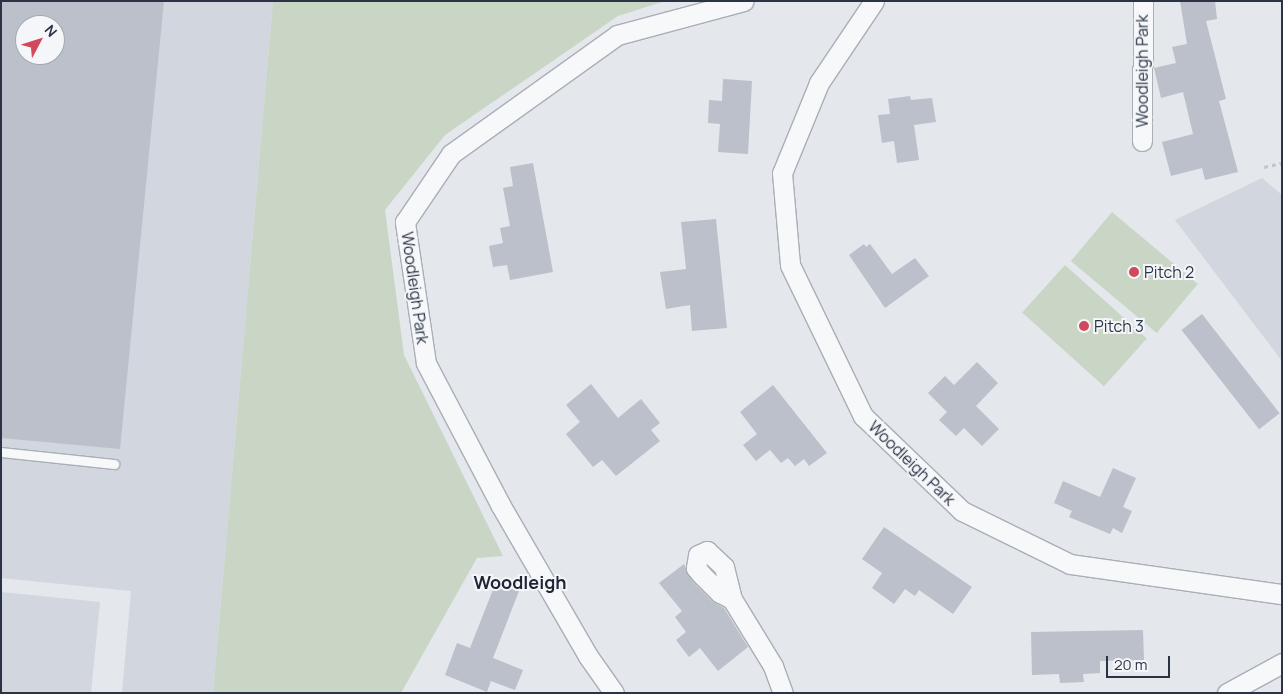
<!DOCTYPE html>
<html>
<head>
<meta charset="utf-8">
<style>
	body { margin:0 }
	#map { position:relative; width:1283px; height:694px; overflow:hidden; background:#e4e7ec; font-family:Manrope,sans-serif }
	div>[style] { position:absolute }
	.built>* { inset:0; background:#d2d6de }
	.green>* { inset:0; background:#c9d6c5; transform-origin:0 0 }
	.building>* { inset:0; background:#bbc0ca; transform-origin:0 0 }
	.path>* { height:3px; margin-top:-1.5px; transform-origin:0; background:repeating-linear-gradient(90deg,#c2c5cb 0 4px,transparent 0 8px) }
	.roads { filter:drop-shadow(1px 0 #a9aeb7) drop-shadow(-1px 0 #a9aeb7) drop-shadow(0 1px #a9aeb7) drop-shadow(0 -1px #a9aeb7) }
	.service>* { height:9px; margin:-4.5px; padding:0 4.5px; transform-origin:4.5px; border-radius:4.5px; background:#f7f8fa }
	.minor>* { height:19px; margin:-9.5px; padding:0 9.5px; transform-origin:9.5px; border-radius:9.5px; background:#f7f8fa }
	.dots>* { width:14px; height:14px; translate:-50% -50%; box-sizing:border-box; border:2px solid #f4f6f9; border-radius:50% }
	span { translate:-50% -50%; white-space:nowrap; text-align:center; line-height:1.15; -webkit-text-stroke:4px #f4f6f9; paint-order:stroke }
	.street-label { font-size:16px; color:#2b3445 }
	.poi-label { font-size:16px; color:#2b3445 }
	.left { translate:0 -50%; text-align:left }
	.neighbourhood-label { font-size:18px; color:#1d2536; font-weight:700 }
	.frame { position:absolute; inset:0; border:2px solid #2b3445; pointer-events:none }
	.north { position:absolute; left:15px; top:15px; width:50px; height:50px; box-sizing:border-box; background:#f4f6f9; border:1px solid #a4a8b1; border-radius:50%; rotate:50deg; font-size:14px; font-weight:700; line-height:20px; text-align:center; color:#2b3445 }
	.north::after { content:''; display:block; margin:auto; width:18px; height:22px; background:#d1495b; clip-path:polygon(50% 0,100% 100%,50% 72%,0 100%) }
	.scale { position:absolute; left:1106px; top:656px; width:64px; height:22px; box-sizing:border-box; border:2px solid #2b3445; border-top:0; padding-left:6px; font-size:15px; line-height:18px; white-space:nowrap; color:#2b3445; -webkit-text-stroke:4px #f4f6f9; paint-order:stroke }
</style>
</head>
<body>
<div id="map">
	<div class="built">
		<div style="clip-path:polygon(evenodd,1px 1px,273px 1px,213px 693px,122px 693px,131px 591px,1px 578px,1px 1px,25px 25px,55px 25px,55px 55px,25px 55px,25px 25px)"></div>
		<div style="clip-path:polygon(1262px 178px,1282px 195px,1282px 361px,1175px 220px)"></div>
		<div style="clip-path:polygon(1px 592px,100px 602px,91px 693px,1px 693px)"></div>
	</div>
	<div class="green">
		<div style="clip-path:polygon(273px 1px,665px 1px,618px 16px,445px 135px,385px 210px,404px 355px,503px 556px,477px 558px,401px 693px,213px 693px)"></div>
		<div style="left:1112px;top:212px;width:112px;height:64px;rotate:40deg"></div>
		<div style="left:1065px;top:265px;width:110px;height:64px;rotate:42deg"></div>
	</div>
	<div class="building">
		<div style="clip-path:polygon(evenodd,1px 1px,164px 1px,120px 449px,1px 438px,1px 1px,25px 25px,55px 25px,55px 55px,25px 55px,25px 25px)"></div>
		<div style="clip-path:polygon(1180px 1px,1215px 1px,1217px 19px,1206px 21px,1226px 99px,1219px 101px,1238px 172px,1205px 180px,1202px 168px,1171px 176px,1162px 142px,1193px 134px,1183px 92px,1161px 98px,1154px 68px,1176px 63px,1172px 47px,1187px 44px)"></div>
		<div style="clip-path:polygon(723px 79px,752px 81px,748px 154px,718px 152px,720px 124px,708px 123px,709px 100px,722px 101px)"></div>
		<div style="clip-path:polygon(910px 96px,911px 100px,932px 98px,936px 122px,914px 125px,919px 160px,897px 163px,894px 141px,882px 143px,878px 115px,890px 114px,888px 99px)"></div>
		<div style="clip-path:polygon(533px 163px,553px 272px,510px 280px,507px 265px,493px 267px,489px 246px,503px 243px,500px 228px,510px 226px,503px 188px,513px 186px,510px 167px)"></div>
		<div style="clip-path:polygon(716px 219px,727px 328px,692px 331px,690px 305px,666px 309px,660px 272px,686px 269px,681px 222px)"></div>
		<div style="clip-path:polygon(864px 244px,866px 247px,870px 244px,892px 274px,915px 258px,929px 276px,885px 308px,849px 255px)"></div>
		<div style="left:1202px;top:314px;width:126px;height:26px;rotate:52deg"></div>
		<div style="clip-path:polygon(977px 362px,998px 383px,976px 406px,999px 429px,982px 446px,964px 428px,956px 436px,939px 420px,947px 412px,928px 393px,945px 376px,954px 385px)"></div>
		<div style="clip-path:polygon(591px 384px,618px 418px,641px 399px,660px 423px,651px 430px,660px 441px,616px 476px,602px 460px,593px 467px,566px 434px,580px 422px,566px 405px)"></div>
		<div style="clip-path:polygon(773px 385px,827px 453px,809px 466px,804px 459px,795px 466px,788px 458px,781px 463px,770px 450px,756px 461px,743px 445px,757px 434px,740px 412px)"></div>
		<div style="clip-path:polygon(1113px 468px,1136px 478px,1123px 507px,1132px 511px,1122px 533px,1113px 528px,1110px 534px,1069px 517px,1072px 511px,1054px 503px,1063px 481px,1100px 497px)"></div>
		<div style="clip-path:polygon(884px 527px,972px 587px,953px 614px,919px 590px,915px 596px,905px 589px,894px 604px,872px 588px,882px 573px,862px 559px)"></div>
		<div style="clip-path:polygon(684px 564px,693px 582px,712px 601px,724px 608px,748px 647px,718px 671px,700px 648px,689px 657px,676px 640px,686px 632px,675px 617px,682px 611px,659px 583px)"></div>
		<div style="clip-path:polygon(496px 582px,519px 591px,493px 658px,523px 670px,515px 690px,491px 681px,487px 692px,445px 675px,457px 643px,470px 648px)"></div>
		<div style="clip-path:polygon(1143px 630px,1144px 660px,1100px 661px,1100px 673px,1083px 674px,1084px 682px,1060px 683px,1059px 674px,1032px 675px,1031px 632px)"></div>
	</div>
	<div class="path">
		<div style="left:1264px;top:167px;width:18px;rotate:-13deg"></div>
	</div>
	<div class="roads">
		<div class="service">
			<div style="left:1px;top:452px;width:114px;rotate:6.1deg"></div>
		</div>
		<div class="minor">
			<div style="left:874px;top:1px;width:99px;rotate:123.9deg"></div>
			<div style="left:819px;top:83px;width:97px;rotate:112.3deg"></div>
			<div style="left:782px;top:173px;width:92px;rotate:85deg"></div>
			<div style="left:790px;top:265px;width:168px;rotate:64.2deg"></div>
			<div style="left:863px;top:416px;width:137px;rotate:43.8deg"></div>
			<div style="left:962px;top:511px;width:120px;rotate:26.1deg"></div>
			<div style="left:1070px;top:564px;width:214px;rotate:8.1deg"></div>
			<div style="left:1142px;top:141px;width:140px;rotate:-89.6deg"></div>
			<div style="left:732px;top:599px;width:13px;rotate:-153deg"></div>
			<div style="left:720px;top:593px;width:27px;rotate:-135deg"></div>
			<div style="left:701px;top:574px;width:8px;rotate:-130deg"></div>
			<div style="left:696px;top:568px;width:13px;rotate:-81deg"></div>
			<div style="left:698px;top:555px;width:10px;rotate:-24deg"></div>
			<div style="left:707px;top:551px;width:23px;rotate:43deg"></div>
			<div style="left:724px;top:567px;width:33px;rotate:76deg"></div>
			<div style="left:732px;top:599px;width:79px;rotate:58.5deg"></div>
			<div style="left:773px;top:666px;width:29px;rotate:70deg"></div>
			<div style="left:614px;top:693px;width:45px;rotate:-125.1deg"></div>
			<div style="left:588px;top:656px;width:176px;rotate:-120.1deg"></div>
			<div style="left:500px;top:504px;width:159px;rotate:-117.7deg"></div>
			<div style="left:426px;top:363px;width:143px;rotate:-98.5deg"></div>
			<div style="left:405px;top:222px;width:82px;rotate:-55.9deg"></div>
			<div style="left:451px;top:154px;width:204px;rotate:-35.6deg"></div>
			<div style="left:617px;top:35px;width:131px;rotate:-15deg"></div>
			<div style="left:1227px;top:693px;width:63px;rotate:-28.6deg"></div>
		</div>
	</div>
	<div class="dots">
		<div style="left:1134px;top:272px;background:#d1495b"></div>
		<div style="left:1084px;top:326px;background:#d1495b"></div>
	</div>
	<div class="street-label">
		<span style="left:1142px;top:71px;rotate:-90deg">Woodleigh Park</span>
		<span style="left:415px;top:288px;rotate:82deg">Woodleigh Park</span>
		<span style="left:912px;top:463px;rotate:44deg">Woodleigh Park</span>
	</div>
	<div class="poi-label">
		<span class="left" style="left:1144px;top:272px">Pitch 2</span>
		<span class="left" style="left:1094px;top:326px">Pitch 3</span>
	</div>
	<div class="neighbourhood-label">
		<span style="left:520px;top:582px">Woodleigh</span>
	</div>
	<div class="frame"></div>
	<div class="north">N</div>
	<div class="scale">20 m</div>
</div>
</body>
</html>
